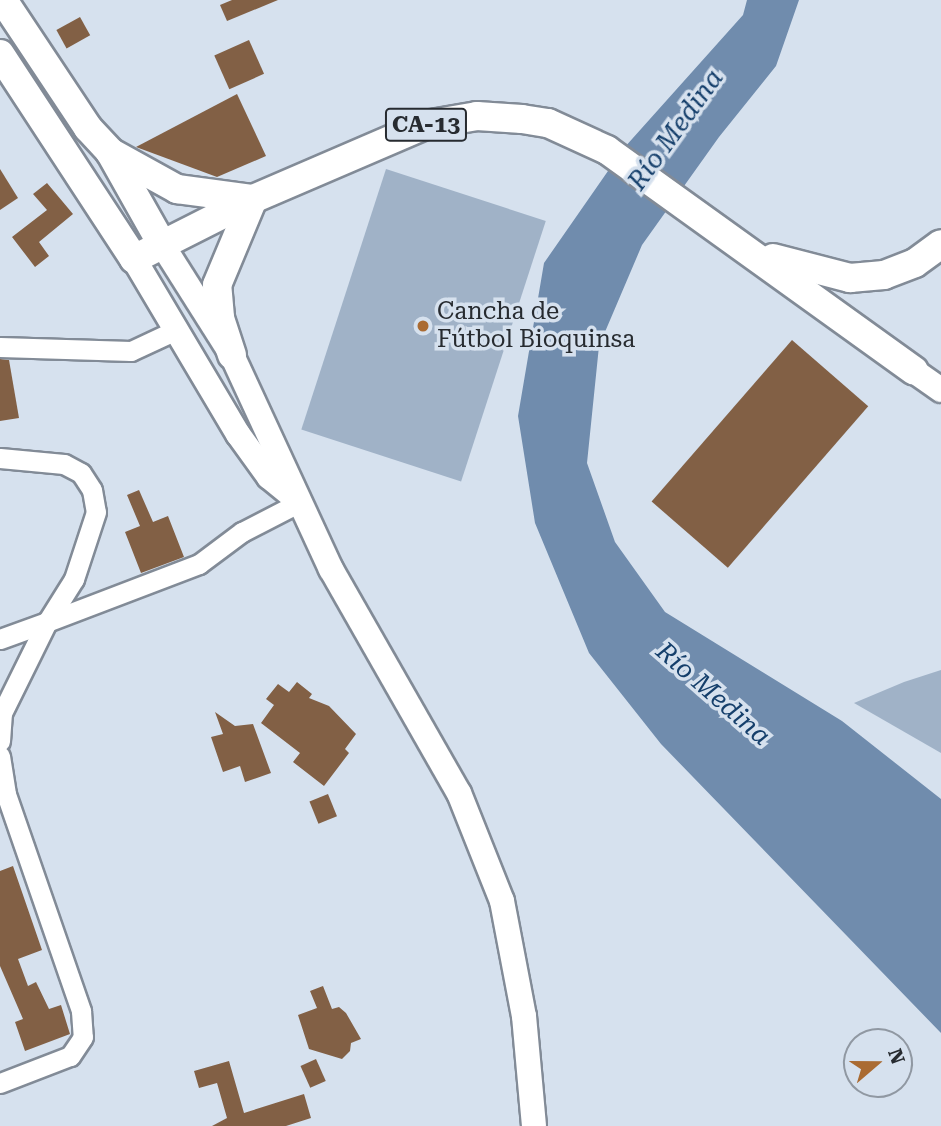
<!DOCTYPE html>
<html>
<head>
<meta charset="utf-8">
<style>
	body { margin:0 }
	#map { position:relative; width:941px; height:1126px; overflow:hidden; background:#d6e1ee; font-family:"Roboto Serif",serif }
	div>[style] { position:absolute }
	.green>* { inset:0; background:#a0b2c7; transform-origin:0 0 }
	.water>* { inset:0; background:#708cad }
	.building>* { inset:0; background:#826045; transform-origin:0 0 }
	.roads { filter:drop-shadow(2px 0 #828b97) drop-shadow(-2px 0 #828b97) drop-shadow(0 2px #828b97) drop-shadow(0 -2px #828b97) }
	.minor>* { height:19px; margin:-9.5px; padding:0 9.5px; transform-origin:9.5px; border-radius:9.5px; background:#fff }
	.major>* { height:24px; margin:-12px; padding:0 12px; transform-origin:12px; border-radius:12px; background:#fff }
	.highway>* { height:28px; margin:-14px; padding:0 14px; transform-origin:14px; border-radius:14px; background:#fff }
	.dots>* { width:19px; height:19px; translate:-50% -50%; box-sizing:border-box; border:4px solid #d6e1ee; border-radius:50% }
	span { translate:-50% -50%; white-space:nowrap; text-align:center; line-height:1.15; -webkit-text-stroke:7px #d6e1ee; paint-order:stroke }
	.shield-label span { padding:2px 5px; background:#d6e1ee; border:2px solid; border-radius:5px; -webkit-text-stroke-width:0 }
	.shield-label { font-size:23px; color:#272b30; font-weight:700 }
	.poi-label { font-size:24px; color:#272b30 }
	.left { translate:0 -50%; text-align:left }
	.water-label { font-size:26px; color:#153f6b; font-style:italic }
	.north { position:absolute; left:843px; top:1028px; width:70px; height:70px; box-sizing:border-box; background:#d6e1ee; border:2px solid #9098a2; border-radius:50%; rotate:70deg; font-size:19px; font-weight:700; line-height:28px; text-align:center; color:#272b30 }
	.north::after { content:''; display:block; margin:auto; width:24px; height:32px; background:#aa6b32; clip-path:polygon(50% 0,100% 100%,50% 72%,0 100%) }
</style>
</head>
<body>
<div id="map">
	<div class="green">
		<div style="left:386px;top:169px;width:168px;height:274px;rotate:18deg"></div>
		<div style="clip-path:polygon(941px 670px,941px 753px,854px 703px,904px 682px)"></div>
	</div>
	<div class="water">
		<div style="clip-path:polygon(747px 0,799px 0,776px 66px,719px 137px,642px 245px,599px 346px,587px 463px,615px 542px,665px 612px,842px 721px,941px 799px,941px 1033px,661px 744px,589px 653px,535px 523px,518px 416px,544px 263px,624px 148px,743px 15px)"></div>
	</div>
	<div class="building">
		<div style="clip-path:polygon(232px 0,278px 0,227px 21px,220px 5px)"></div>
		<div style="left:80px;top:17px;width:21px;height:27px;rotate:61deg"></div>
		<div style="left:249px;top:40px;width:37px;height:38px;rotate:66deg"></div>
		<div style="clip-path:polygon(237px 94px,266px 156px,217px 177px,136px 147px)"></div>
		<div style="clip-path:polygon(0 169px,18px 198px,0 210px)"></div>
		<div style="clip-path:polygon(47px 183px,73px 214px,39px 242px,49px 256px,35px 267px,12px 237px,47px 210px,33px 194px)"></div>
		<div style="left:792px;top:340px;width:101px;height:214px;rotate:41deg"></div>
		<div style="clip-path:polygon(0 359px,9px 360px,19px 418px,0 421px)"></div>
		<div style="clip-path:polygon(139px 490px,153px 522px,168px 516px,184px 557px,141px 573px,125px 532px,140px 526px,127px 495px)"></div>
		<div style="clip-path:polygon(297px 682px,312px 694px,309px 698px,329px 706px,356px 734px,345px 749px,349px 753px,324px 786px,293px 762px,300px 753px,261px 723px,274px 705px,266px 699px,278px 684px,289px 692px)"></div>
		<div style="clip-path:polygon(215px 712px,235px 726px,253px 724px,271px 773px,245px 782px,240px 766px,223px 772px,211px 737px,223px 734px)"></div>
		<div style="left:328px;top:794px;width:24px;height:20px;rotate:68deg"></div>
		<div style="clip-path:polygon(13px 866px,42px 950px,18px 959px,28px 986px,36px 982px,49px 1009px,61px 1005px,70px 1034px,25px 1051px,15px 1022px,23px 1019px,0 966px,0 871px)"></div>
		<div style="clip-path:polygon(323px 986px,332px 1009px,339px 1007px,346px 1013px,361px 1039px,351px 1043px,350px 1051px,342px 1059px,309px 1049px,298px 1015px,317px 1008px,310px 991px)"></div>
		<div style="left:316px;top:1059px;width:24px;height:17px;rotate:66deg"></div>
		<div style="clip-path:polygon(229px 1061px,244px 1113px,304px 1094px,311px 1118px,286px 1126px,212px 1126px,227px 1118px,217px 1083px,199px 1088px,194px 1071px)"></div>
	</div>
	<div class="roads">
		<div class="minor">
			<div style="left:0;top:347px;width:131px;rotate:1.7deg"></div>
			<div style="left:131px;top:351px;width:50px;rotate:-25deg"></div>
			<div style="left:0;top:458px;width:64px;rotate:5.4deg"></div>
			<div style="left:64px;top:464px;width:19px;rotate:28deg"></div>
			<div style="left:81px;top:473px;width:20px;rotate:57deg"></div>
			<div style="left:92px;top:490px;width:22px;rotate:80deg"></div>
			<div style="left:96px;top:512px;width:71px;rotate:108.2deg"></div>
			<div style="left:74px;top:579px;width:51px;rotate:122.1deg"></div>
			<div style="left:47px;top:622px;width:50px;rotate:160.1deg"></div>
			<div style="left:0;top:741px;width:28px;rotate:-86deg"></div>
			<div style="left:2px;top:713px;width:102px;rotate:-63.7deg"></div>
			<div style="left:47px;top:622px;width:163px;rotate:-20.9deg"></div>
			<div style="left:199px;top:564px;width:54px;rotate:-36.7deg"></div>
			<div style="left:242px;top:532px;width:65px;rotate:-27.3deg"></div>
			<div style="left:0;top:756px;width:38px;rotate:81deg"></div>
			<div style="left:6px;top:794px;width:230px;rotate:70.9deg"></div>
			<div style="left:81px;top:1011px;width:26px;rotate:86deg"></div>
			<div style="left:83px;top:1037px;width:23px;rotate:124deg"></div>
			<div style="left:70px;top:1056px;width:75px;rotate:158.9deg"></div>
		</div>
		<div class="major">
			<div style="left:163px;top:246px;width:129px;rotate:57.7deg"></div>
			<div style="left:232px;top:355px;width:236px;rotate:65.2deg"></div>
			<div style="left:331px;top:569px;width:258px;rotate:60.3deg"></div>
			<div style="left:459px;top:793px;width:116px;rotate:68.3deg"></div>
			<div style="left:502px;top:901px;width:117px;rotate:79.2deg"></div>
			<div style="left:524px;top:1016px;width:110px;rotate:84.8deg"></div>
			<div style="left:134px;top:259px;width:204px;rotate:59.3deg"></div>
			<div style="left:238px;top:434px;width:53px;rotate:54.2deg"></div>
			<div style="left:269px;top:477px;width:32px;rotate:39deg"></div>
			<div style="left:914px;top:371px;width:33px;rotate:35deg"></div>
		</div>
		<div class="highway">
			<div style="left:3px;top:0;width:154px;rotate:56.4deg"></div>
			<div style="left:88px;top:128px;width:33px;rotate:47deg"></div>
			<div style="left:110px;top:152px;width:108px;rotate:60.6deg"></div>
			<div style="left:0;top:54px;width:245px;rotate:56.8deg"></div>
			<div style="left:134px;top:259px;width:133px;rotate:-26.8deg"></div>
			<div style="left:253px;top:199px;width:187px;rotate:-23.3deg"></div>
			<div style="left:425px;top:125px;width:53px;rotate:-9.8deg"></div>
			<div style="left:477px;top:116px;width:45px;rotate:3.8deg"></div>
			<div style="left:522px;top:119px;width:26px;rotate:9deg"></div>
			<div style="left:548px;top:123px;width:65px;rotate:24.6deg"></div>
			<div style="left:607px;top:150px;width:378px;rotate:35.7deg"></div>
			<div style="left:110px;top:152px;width:77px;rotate:28.9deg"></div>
			<div style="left:177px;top:189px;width:77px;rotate:7.5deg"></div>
			<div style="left:773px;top:258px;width:80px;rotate:14.6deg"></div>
			<div style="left:850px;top:278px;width:34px;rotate:-5deg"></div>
			<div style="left:884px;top:275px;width:33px;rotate:-21deg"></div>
			<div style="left:915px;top:263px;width:32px;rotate:-36deg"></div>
			<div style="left:232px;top:355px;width:40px;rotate:-108deg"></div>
			<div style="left:220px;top:317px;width:32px;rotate:-95deg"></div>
			<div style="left:217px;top:285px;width:93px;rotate:-67.3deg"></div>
		</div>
	</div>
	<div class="dots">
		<div style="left:423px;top:326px;background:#aa6b32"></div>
	</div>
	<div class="shield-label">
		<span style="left:426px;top:125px">CA-13</span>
	</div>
	<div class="poi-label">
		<span class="left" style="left:437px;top:326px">Cancha de<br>Fútbol Bioquinsa</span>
	</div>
	<div class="water-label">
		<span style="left:676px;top:130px;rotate:-54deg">Río Medina</span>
		<span style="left:713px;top:694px;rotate:41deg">Río Medina</span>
	</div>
	<div class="north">N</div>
</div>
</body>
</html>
